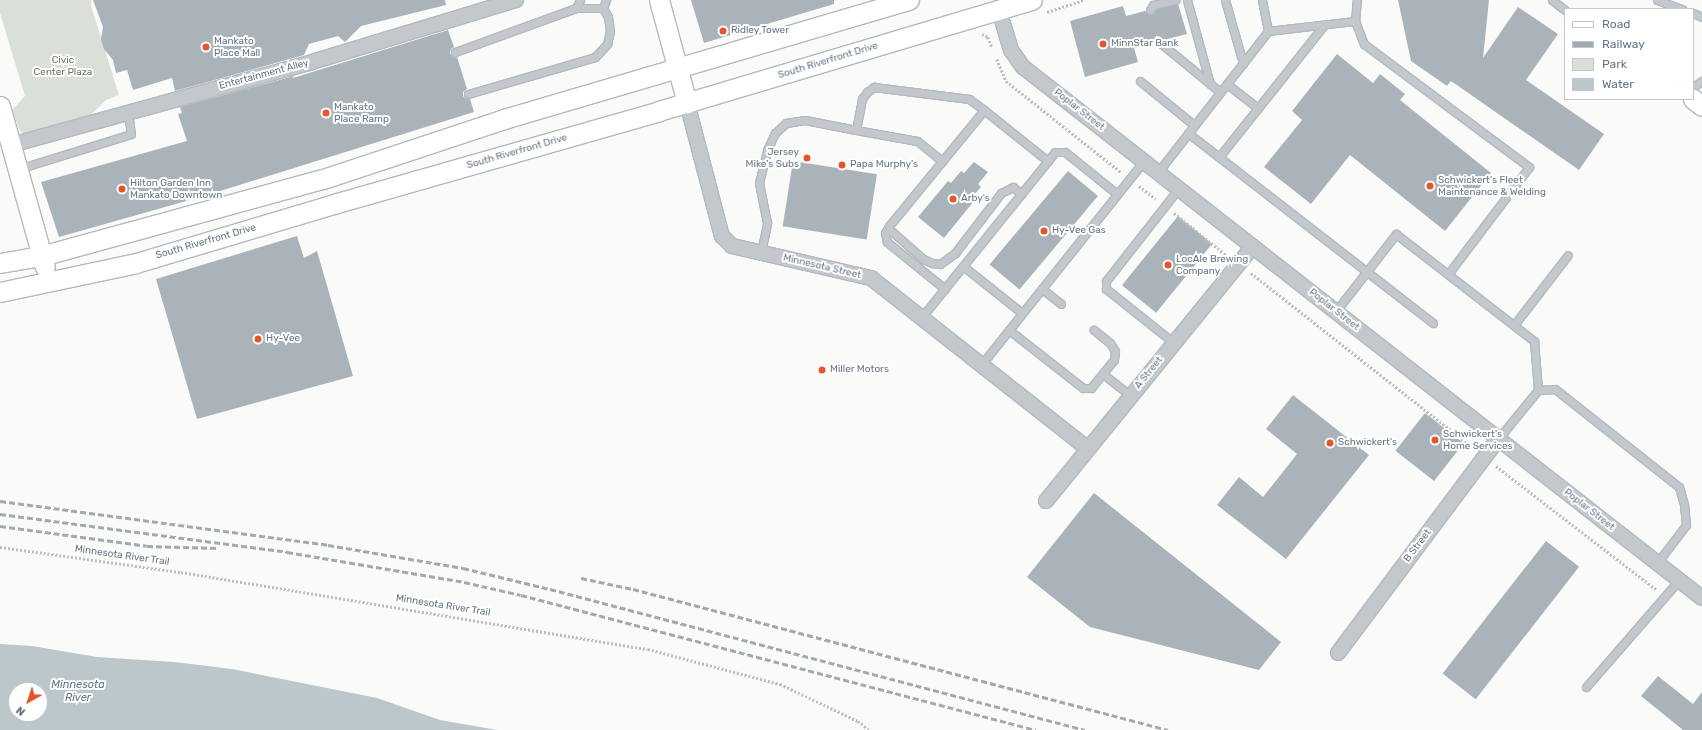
<!DOCTYPE html>
<html>
<head>
<meta charset="utf-8">
<style>
	body { margin:0 }
	#map { position:relative; width:1702px; height:730px; overflow:hidden; background:#fafaf8; font-family:Rubik,sans-serif }
	div>[style] { position:absolute }
	.green>* { inset:0; background:#dadfd7 }
	.water>* { inset:0; background:#bbc7cb }
	.building>* { inset:0; background:#aab3b9; transform-origin:0 0 }
	.path>* { height:2.5px; margin-top:-1.25px; transform-origin:0; background:repeating-linear-gradient(90deg,#bbbfc2 0 2px,transparent 0 4px) }
	.roads { filter:drop-shadow(1px 0 #b3babf) drop-shadow(-1px 0 #b3babf) drop-shadow(0 1px #b3babf) drop-shadow(0 -1px #b3babf) }
	.lane>* { height:7px; margin:-3.5px; padding:0 3.5px; transform-origin:3.5px; border-radius:3.5px; background:#c3c8cc }
	.street>* { height:14px; margin:-7px; padding:0 7px; transform-origin:7px; border-radius:7px; background:#c3c8cc }
	.secondary>* { height:19px; margin:-9.5px; padding:0 9.5px; transform-origin:9.5px; border-radius:9.5px; background:#fff }
	.rail>* { height:3px; margin-top:-1.5px; transform-origin:0; background:repeating-linear-gradient(90deg,#a2aab0 0 6px,transparent 0 9px) }
	.dots>* { width:11px; height:11px; translate:-50% -50%; box-sizing:border-box; border:2px solid #fff; border-radius:50% }
	span { translate:-50% -50%; white-space:nowrap; text-align:center; line-height:1.15; -webkit-text-stroke:4px #fff; paint-order:stroke }
	.poi-label { font-size:10px; color:#657683 }
	.left { translate:0 -50%; text-align:left }
	.right { translate:-100% -50%; text-align:right }
	.park-label { font-size:10px; color:#687a64 }
	.street-label { font-size:10px; color:#657683 }
	.water-label { font-size:11px; color:#60757c; font-style:italic }
	.legend { position:absolute; left:1564px; top:8px; width:130px; height:92px; box-sizing:border-box; background:#fff; border:1px solid #c1c8cd; margin:0; padding:5px 7px; list-style:none; font-size:12px; color:#657683 }
	.legend li { display:flex; align-items:center; gap:8px; height:20px }
	.legend b { width:20px; border:1px solid #c1c8cd }
	.north { position:absolute; left:8px; top:682px; width:40px; height:40px; box-sizing:border-box; background:#fff; border:1px solid #c1c8cd; border-radius:50%; rotate:219deg; font-size:11px; font-weight:700; line-height:16px; text-align:center; color:#657683 }
	.north::after { content:''; display:block; margin:auto; width:14px; height:18px; background:#e4572e; clip-path:polygon(50% 0,100% 100%,50% 72%,0 100%) }
</style>
</head>
<body>
<div id="map">
	<div class="green">
		<div style="clip-path:polygon(0 0,91px 0,91px 6px,119px 95px,106px 100px,91px 115px,31px 133px,25px 134px,20px 131px,12px 110px,25px 96px,0 13px)"></div>
	</div>
	<div class="water">
		<div style="clip-path:polygon(evenodd,0 644px,32px 646px,97px 657px,174px 662px,232px 669px,377px 698px,440px 720px,497px 730px,0 730px,0 644px,16px 690px,40px 690px,40px 714px,16px 714px,16px 690px)"></div>
	</div>
	<div class="building">
		<div style="clip-path:polygon(93px 0,445px 0,446px 5px,361px 26px,345px 42px,338px 36px,309px 44px,304px 55px,175px 91px,172px 78px,133px 90px,127px 70px,116px 73px,113px 60px,104px 49px,101px 39px,103px 27px)"></div>
		<div style="clip-path:polygon(691px 0,834px 0,834px 4px,704px 43px)"></div>
		<div style="clip-path:polygon(1398px 0,1489px 0,1483px 58px,1518px 7px,1558px 34px,1526px 80px,1604px 134px,1579px 170px,1451px 81px,1447px 86px,1411px 61px)"></div>
		<div style="clip-path:polygon(1178px 4px,1187px 34px,1164px 40px,1159px 36px,1156px 36px,1153px 43px,1134px 48px,1138px 62px,1085px 77px,1070px 21px,1123px 6px,1126px 16px,1145px 11px,1150px 15px,1156px 9px)"></div>
		<div style="clip-path:polygon(448px 30px,454px 47px,451px 49px,450px 53px,452px 56px,457px 57px,467px 89px,463px 92px,463px 96px,466px 99px,470px 99px,474px 112px,204px 196px,59px 237px,41px 182px,187px 141px,178px 114px,182px 113px,180px 107px,294px 76px,293px 78px)"></div>
		<div style="clip-path:polygon(1337px 54px,1373px 83px,1380px 74px,1405px 94px,1400px 100px,1491px 173px,1445px 231px,1350px 155px,1311px 204px,1264px 167px,1302px 120px,1292px 111px)"></div>
		<div style="left:793px;top:161px;width:85px;height:66px;rotate:9deg"></div>
		<div style="clip-path:polygon(974px 162px,988px 172px,978px 184px,981px 187px,972px 197px,974px 201px,944px 238px,918px 217px,948px 181px,951px 183px,961px 171px,964px 173px)"></div>
		<div style="left:1068px;top:171px;width:39px;height:122px;rotate:40deg"></div>
		<div style="left:1178px;top:216px;width:44px;height:89px;rotate:39deg"></div>
		<div style="clip-path:polygon(297px 236px,304px 258px,317px 251px,353px 376px,197px 419px,156px 279px)"></div>
		<div style="clip-path:polygon(1293px 395px,1369px 455px,1286px 559px,1217px 505px,1239px 477px,1263px 497px,1297px 454px,1266px 429px)"></div>
		<div style="left:1425px;top:413px;width:49px;height:48px;rotate:38deg"></div>
		<div style="clip-path:polygon(1094px 493px,1281px 642px,1259px 670px,1090px 627px,1027px 577px)"></div>
		<div style="left:1546px;top:541px;width:42px;height:168px;rotate:38deg"></div>
		<div style="clip-path:polygon(1658px 676px,1693px 704px,1702px 692px,1702px 730px,1683px 730px,1641px 696px)"></div>
	</div>
	<div class="path">
		<div style="left:1047px;top:12px;width:39px;rotate:-18deg"></div>
		<div style="left:982px;top:34px;width:7px;rotate:27deg"></div>
		<div style="left:988px;top:37px;width:11px;rotate:68deg"></div>
		<div style="left:997px;top:59px;width:24px;rotate:68deg"></div>
		<div style="left:1006px;top:81px;width:147px;rotate:38.4deg"></div>
		<div style="left:1139px;top:186px;width:21px;rotate:37deg"></div>
		<div style="left:1174px;top:213px;width:67px;rotate:38.9deg"></div>
		<div style="left:1251px;top:273px;width:281px;rotate:38.2deg"></div>
		<div style="left:1496px;top:466px;width:202px;rotate:37.6deg"></div>
		<div style="left:0;top:547px;width:183px;rotate:7.9deg"></div>
		<div style="left:181px;top:572px;width:473px;rotate:9.4deg"></div>
		<div style="left:648px;top:649px;width:137px;rotate:14.9deg"></div>
		<div style="left:780px;top:684px;width:86px;rotate:25.4deg"></div>
		<div style="left:858px;top:721px;width:14px;rotate:39deg"></div>
	</div>
	<div class="roads">
		<div class="lane">
			<div style="left:1187px;top:0;width:87px;rotate:74.7deg"></div>
			<div style="left:1225px;top:0;width:66px;rotate:74.1deg"></div>
			<div style="left:1262px;top:0;width:32px;rotate:79deg"></div>
			<div style="left:1552px;top:0;width:16px;rotate:38deg"></div>
			<div style="left:1657px;top:0;width:27px;rotate:20deg"></div>
			<div style="left:576px;top:8px;width:27px"></div>
			<div style="left:1150px;top:10px;width:6px;rotate:-59deg"></div>
			<div style="left:1153px;top:5px;width:23px;rotate:-13deg"></div>
			<div style="left:1693px;top:13px;width:10px;rotate:24deg"></div>
			<div style="left:1355px;top:21px;width:25px;rotate:69deg"></div>
			<div style="left:1364px;top:44px;width:206px;rotate:36.7deg"></div>
			<div style="left:1529px;top:167px;width:134px;rotate:127.1deg"></div>
			<div style="left:1158px;top:41px;width:80px;rotate:39.4deg"></div>
			<div style="left:455px;top:52px;width:129px;rotate:-20deg"></div>
			<div style="left:576px;top:8px;width:9px;rotate:-63deg"></div>
			<div style="left:1140px;top:81px;width:70px;rotate:39.2deg"></div>
			<div style="left:1227px;top:84px;width:39px;rotate:38deg"></div>
			<div style="left:1693px;top:87px;width:11px;rotate:-34deg"></div>
			<div style="left:468px;top:94px;width:132px;rotate:-16.2deg"></div>
			<div style="left:595px;top:57px;width:18px;rotate:-47deg"></div>
			<div style="left:607px;top:44px;width:13px;rotate:-77deg"></div>
			<div style="left:610px;top:31px;width:14px;rotate:-98deg"></div>
			<div style="left:608px;top:17px;width:10px;rotate:-119deg"></div>
			<div style="left:603px;top:8px;width:9px;rotate:-69deg"></div>
			<div style="left:1188px;top:133px;width:310px;rotate:37.8deg"></div>
			<div style="left:1219px;top:157px;width:169px;rotate:-51.5deg"></div>
			<div style="left:942px;top:161px;width:32px;rotate:-141deg"></div>
			<div style="left:917px;top:141px;width:62px;rotate:-169.8deg"></div>
			<div style="left:856px;top:130px;width:32px;rotate:-79deg"></div>
			<div style="left:862px;top:99px;width:9px;rotate:-54deg"></div>
			<div style="left:867px;top:92px;width:9px;rotate:-36deg"></div>
			<div style="left:874px;top:87px;width:96px;rotate:7.2deg"></div>
			<div style="left:969px;top:99px;width:19px;rotate:36deg"></div>
			<div style="left:18px;top:169px;width:118px;rotate:-17.2deg"></div>
			<div style="left:131px;top:134px;width:21px;rotate:-98deg"></div>
			<div style="left:1158px;top:172px;width:179px;rotate:-52deg"></div>
			<div style="left:1268px;top:31px;width:88px;rotate:-6.6deg"></div>
			<div style="left:1355px;top:21px;width:21px;rotate:-85deg"></div>
			<div style="left:888px;top:228px;width:47px;rotate:41.5deg"></div>
			<div style="left:923px;top:259px;width:10px;rotate:24deg"></div>
			<div style="left:932px;top:263px;width:8px;rotate:7deg"></div>
			<div style="left:940px;top:264px;width:19px;rotate:-36deg"></div>
			<div style="left:955px;top:253px;width:76px;rotate:-52.5deg"></div>
			<div style="left:1001px;top:193px;width:13px;rotate:-27deg"></div>
			<div style="left:1013px;top:187px;width:11px;rotate:41deg"></div>
			<div style="left:761px;top:252px;width:30px;rotate:-78deg"></div>
			<div style="left:767px;top:223px;width:41px;rotate:-101.3deg"></div>
			<div style="left:759px;top:183px;width:34px;rotate:-76deg"></div>
			<div style="left:767px;top:150px;width:19px;rotate:-65deg"></div>
			<div style="left:775px;top:133px;width:15px;rotate:-42deg"></div>
			<div style="left:786px;top:123px;width:19px;rotate:-9deg"></div>
			<div style="left:805px;top:120px;width:52px;rotate:11.1deg"></div>
			<div style="left:963px;top:266px;width:75px;rotate:38.5deg"></div>
			<div style="left:945px;top:289px;width:75px;rotate:-141deg"></div>
			<div style="left:887px;top:242px;width:9px;rotate:-103deg"></div>
			<div style="left:885px;top:233px;width:8px;rotate:-60deg"></div>
			<div style="left:889px;top:226px;width:150px;rotate:-50.7deg"></div>
			<div style="left:984px;top:110px;width:82px;rotate:38.6deg"></div>
			<div style="left:1042px;top:289px;width:24px;rotate:38deg"></div>
			<div style="left:1336px;top:311px;width:98px;rotate:-52.1deg"></div>
			<div style="left:1396px;top:234px;width:175px;rotate:37.8deg"></div>
			<div style="left:1534px;top:341px;width:49px;rotate:85.3deg"></div>
			<div style="left:921px;top:318px;width:213px;rotate:-51.1deg"></div>
			<div style="left:1055px;top:152px;width:10px"></div>
			<div style="left:1065px;top:152px;width:67px;rotate:38.9deg"></div>
			<div style="left:1514px;top:325px;width:88px;rotate:-52.4deg"></div>
			<div style="left:1009px;top:330px;width:94px;rotate:38.1deg"></div>
			<div style="left:1083px;top:388px;width:8px"></div>
			<div style="left:1091px;top:388px;width:36px;rotate:-51deg"></div>
			<div style="left:1114px;top:360px;width:9px;rotate:-84deg"></div>
			<div style="left:1115px;top:351px;width:9px;rotate:-122deg"></div>
			<div style="left:1110px;top:343px;width:21px;rotate:-141deg"></div>
			<div style="left:1174px;top:343px;width:87px;rotate:-141.5deg"></div>
			<div style="left:1106px;top:289px;width:8px;rotate:-90deg"></div>
			<div style="left:1106px;top:281px;width:118px;rotate:-51.9deg"></div>
			<div style="left:981px;top:365px;width:261px;rotate:-51.4deg"></div>
			<div style="left:1103px;top:374px;width:36px;rotate:38deg"></div>
			<div style="left:1498px;top:439px;width:63px;rotate:-50.8deg"></div>
			<div style="left:1538px;top:390px;width:17px;rotate:-3deg"></div>
			<div style="left:1555px;top:389px;width:158px;rotate:38.3deg"></div>
			<div style="left:1679px;top:487px;width:19px;rotate:74deg"></div>
			<div style="left:1684px;top:505px;width:20px;rotate:84deg"></div>
			<div style="left:1686px;top:525px;width:48px;rotate:127.3deg"></div>
			<div style="left:1586px;top:687px;width:142px;rotate:-49deg"></div>
		</div>
		<div class="street">
			<div style="left:999px;top:10px;width:42px;rotate:73.3deg"></div>
			<div style="left:1011px;top:50px;width:21px;rotate:55deg"></div>
			<div style="left:1023px;top:67px;width:862px;rotate:38.03deg"></div>
			<div style="left:687px;top:103px;width:138px;rotate:75.3deg"></div>
			<div style="left:722px;top:236px;width:14px;rotate:45deg"></div>
			<div style="left:732px;top:246px;width:143px;rotate:13deg"></div>
			<div style="left:871px;top:278px;width:276px;rotate:38.2deg"></div>
			<div style="left:11px;top:145px;width:312px;rotate:-15.4deg"></div>
			<div style="left:312px;top:62px;width:213px;rotate:-16.9deg"></div>
			<div style="left:1046px;top:501px;width:328px;rotate:-50.9deg"></div>
			<div style="left:1338px;top:653px;width:267px;rotate:-53.2deg"></div>
		</div>
		<div class="secondary">
			<div style="left:659px;top:0;width:107px;rotate:74.8deg"></div>
			<div style="left:1693px;top:99px;width:11px;rotate:38deg"></div>
			<div style="left:0;top:106px;width:167px;rotate:74.4deg"></div>
			<div style="left:0;top:263px;width:42px;rotate:-9.7deg"></div>
			<div style="left:41px;top:256px;width:292px;rotate:-15.3deg"></div>
			<div style="left:323px;top:179px;width:191px;rotate:-18.3deg"></div>
			<div style="left:504px;top:119px;width:422px;rotate:-16.4deg"></div>
			<div style="left:0;top:292px;width:139px;rotate:-12deg"></div>
			<div style="left:136px;top:263px;width:210px;rotate:-16.6deg"></div>
			<div style="left:337px;top:203px;width:335px;rotate:-15.9deg"></div>
			<div style="left:659px;top:111px;width:389px;rotate:-16.6deg"></div>
		</div>
	</div>
	<div class="rail">
		<div style="left:0;top:501px;width:331px;rotate:7.6deg"></div>
		<div style="left:328px;top:545px;width:137px;rotate:9.7deg"></div>
		<div style="left:463px;top:568px;width:89px;rotate:13.6deg"></div>
		<div style="left:550px;top:589px;width:553px;rotate:14.76deg"></div>
		<div style="left:0;top:514px;width:290px;rotate:7.5deg"></div>
		<div style="left:287px;top:552px;width:180px;rotate:9.6deg"></div>
		<div style="left:464px;top:582px;width:58px;rotate:12.8deg"></div>
		<div style="left:521px;top:595px;width:532px;rotate:14.69deg"></div>
		<div style="left:0;top:526px;width:148px;rotate:7.7deg"></div>
		<div style="left:147px;top:546px;width:71px;rotate:1.6deg"></div>
		<div style="left:581px;top:578px;width:53px;rotate:11.9deg"></div>
		<div style="left:633px;top:589px;width:553px;rotate:14.76deg"></div>
	</div>
	<div class="dots">
		<div style="left:723px;top:31px;background:#e4572e"></div>
		<div style="left:1103px;top:44px;background:#e4572e"></div>
		<div style="left:206px;top:47px;background:#e4572e"></div>
		<div style="left:326px;top:113px;background:#e4572e"></div>
		<div style="left:807px;top:158px;background:#e4572e"></div>
		<div style="left:842px;top:165px;background:#e4572e"></div>
		<div style="left:1430px;top:186px;background:#e4572e"></div>
		<div style="left:122px;top:189px;background:#e4572e"></div>
		<div style="left:953px;top:199px;background:#e4572e"></div>
		<div style="left:1044px;top:231px;background:#e4572e"></div>
		<div style="left:1168px;top:265px;background:#e4572e"></div>
		<div style="left:258px;top:339px;background:#e4572e"></div>
		<div style="left:822px;top:370px;background:#e4572e"></div>
		<div style="left:1435px;top:440px;background:#e4572e"></div>
		<div style="left:1330px;top:443px;background:#e4572e"></div>
	</div>
	<div class="poi-label">
		<span class="left" style="left:731px;top:31px">Ridley Tower</span>
		<span class="left" style="left:214px;top:47px">Mankato<br>Place Mall</span>
		<span class="left" style="left:1111px;top:44px">MinnStar Bank</span>
		<span class="left" style="left:334px;top:113px">Mankato<br>Place Ramp</span>
		<span class="right" style="left:799px;top:158px">Jersey<br>Mike's Subs</span>
		<span class="left" style="left:850px;top:165px">Papa Murphy's</span>
		<span class="left" style="left:1438px;top:186px">Schwickert's Fleet<br>Maintenance &amp; Welding</span>
		<span class="left" style="left:130px;top:189px">Hilton Garden Inn<br>Mankato Downtown</span>
		<span class="left" style="left:961px;top:199px">Arby's</span>
		<span class="left" style="left:1052px;top:231px">Hy-Vee Gas</span>
		<span class="left" style="left:1176px;top:265px">LocAle Brewing<br>Company</span>
		<span class="left" style="left:266px;top:339px">Hy-Vee</span>
		<span class="left" style="left:830px;top:370px">Miller Motors</span>
		<span class="left" style="left:1443px;top:440px">Schwickert's<br>Home Services</span>
		<span class="left" style="left:1338px;top:443px">Schwickert's</span>
	</div>
	<div class="park-label">
		<span style="left:63px;top:66px">Civic<br>Center Plaza</span>
	</div>
	<div class="street-label">
		<span style="left:828px;top:61px;rotate:-17deg">South Riverfront Drive</span>
		<span style="left:264px;top:75px;rotate:-15deg">Entertainment Alley</span>
		<span style="left:1079px;top:110px;rotate:38deg">Poplar Street</span>
		<span style="left:517px;top:152px;rotate:-16deg">South Riverfront Drive</span>
		<span style="left:206px;top:242px;rotate:-16deg">South Riverfront Drive</span>
		<span style="left:822px;top:267px;rotate:13deg">Minnesota Street</span>
		<span style="left:1334px;top:310px;rotate:38deg">Poplar Street</span>
		<span style="left:1149px;top:373px;rotate:-51deg">A Street</span>
		<span style="left:1589px;top:510px;rotate:38deg">Poplar Street</span>
		<span style="left:1418px;top:546px;rotate:-53deg">B Street</span>
		<span style="left:122px;top:556px;rotate:8deg">Minnesota River Trail</span>
		<span style="left:443px;top:606px;rotate:9deg">Minnesota River Trail</span>
	</div>
	<div class="water-label">
		<span style="left:78px;top:692px">Minnesota<br>River</span>
	</div>
	<ul class="legend">
	<li><b style="height:5px;background:#fff"></b>Road</li>
	<li><b style="height:5px;background:#a2aab0"></b>Railway</li>
	<li><b style="height:11px;background:#dadfd7"></b>Park</li>
	<li><b style="height:11px;background:#bbc7cb"></b>Water</li>
	</ul>
	<div class="north">N</div>
</div>
</body>
</html>
